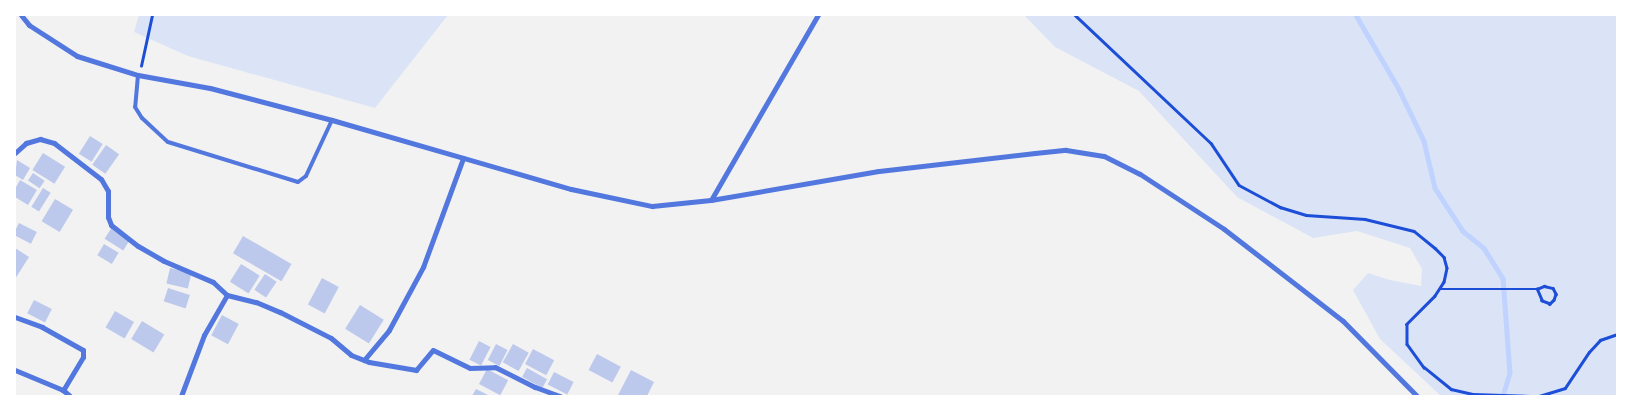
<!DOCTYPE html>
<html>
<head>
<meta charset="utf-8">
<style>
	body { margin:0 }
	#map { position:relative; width:1632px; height:411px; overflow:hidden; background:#f2f2f2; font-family:Roboto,sans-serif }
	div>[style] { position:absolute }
	.green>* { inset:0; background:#dbe4f7 }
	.stream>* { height:4.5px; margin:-2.25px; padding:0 2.25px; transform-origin:2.25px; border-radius:2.25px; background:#bfd3fe }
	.building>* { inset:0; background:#bdc9ec; transform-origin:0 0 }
	.path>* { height:2.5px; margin:-1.25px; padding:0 1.25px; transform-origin:1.25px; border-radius:1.25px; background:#1d4ed8 }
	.service>* { height:4px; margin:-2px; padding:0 2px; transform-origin:2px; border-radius:2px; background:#5277de }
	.minor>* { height:5px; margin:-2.5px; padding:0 2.5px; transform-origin:2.5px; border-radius:2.5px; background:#5277de }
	span { translate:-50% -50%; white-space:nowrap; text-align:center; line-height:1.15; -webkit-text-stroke:4.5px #fff; paint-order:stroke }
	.frame { position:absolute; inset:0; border:16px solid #fff; pointer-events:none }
</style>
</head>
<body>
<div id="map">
	<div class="green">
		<div style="clip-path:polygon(139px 15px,448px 15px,375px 108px,188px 56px,134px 32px)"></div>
		<div style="clip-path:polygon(1024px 15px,1617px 15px,1617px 396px,1441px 396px,1380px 339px,1353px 290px,1368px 273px,1390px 280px,1421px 286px,1422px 269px,1410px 248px,1357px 231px,1313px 238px,1237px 197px,1139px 91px,1055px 47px)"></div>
	</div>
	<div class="stream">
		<div style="left:1356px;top:15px;width:86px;rotate:59.8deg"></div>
		<div style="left:1399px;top:89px;width:58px;rotate:64.3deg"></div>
		<div style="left:1424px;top:141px;width:48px;rotate:76.8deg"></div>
		<div style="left:1435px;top:188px;width:51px;rotate:56.9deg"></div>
		<div style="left:1463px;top:231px;width:27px;rotate:39deg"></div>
		<div style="left:1484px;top:248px;width:36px;rotate:58deg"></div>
		<div style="left:1503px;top:278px;width:95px;rotate:85.8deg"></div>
		<div style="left:1510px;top:373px;width:24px;rotate:107deg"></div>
	</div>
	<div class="building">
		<div style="left:90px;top:136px;width:15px;height:21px;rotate:32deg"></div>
		<div style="left:106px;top:145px;width:16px;height:24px;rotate:35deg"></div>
		<div style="left:43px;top:153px;width:26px;height:20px;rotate:32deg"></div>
		<div style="clip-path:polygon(17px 160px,30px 168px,23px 180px,15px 175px)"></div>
		<div style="left:33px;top:173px;width:14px;height:9px;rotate:34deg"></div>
		<div style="clip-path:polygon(20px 180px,37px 190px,28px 205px,15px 197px,15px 189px)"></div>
		<div style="left:43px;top:188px;width:9px;height:22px;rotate:32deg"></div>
		<div style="left:55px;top:199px;width:21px;height:26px;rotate:31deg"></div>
		<div style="left:19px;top:223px;width:20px;height:13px;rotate:27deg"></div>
		<div style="left:112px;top:227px;width:22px;height:14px;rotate:32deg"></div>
		<div style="left:243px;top:236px;width:56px;height:20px;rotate:30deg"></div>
		<div style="left:104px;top:244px;width:17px;height:13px;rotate:31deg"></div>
		<div style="clip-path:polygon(15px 248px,29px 257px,15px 279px)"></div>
		<div style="left:241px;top:264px;width:22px;height:21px;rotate:32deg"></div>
		<div style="left:170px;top:268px;width:22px;height:16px;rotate:13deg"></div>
		<div style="left:265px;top:274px;width:14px;height:19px;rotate:34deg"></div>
		<div style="left:322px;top:278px;width:19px;height:30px;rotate:28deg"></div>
		<div style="left:168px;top:288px;width:23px;height:14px;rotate:18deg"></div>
		<div style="left:34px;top:300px;width:20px;height:15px;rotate:27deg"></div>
		<div style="left:360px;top:305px;width:28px;height:28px;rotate:32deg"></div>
		<div style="left:115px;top:311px;width:22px;height:19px;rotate:30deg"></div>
		<div style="left:222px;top:315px;width:19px;height:23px;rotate:28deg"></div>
		<div style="left:142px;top:321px;width:26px;height:21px;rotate:31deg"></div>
		<div style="left:479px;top:341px;width:13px;height:21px;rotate:27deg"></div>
		<div style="left:496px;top:344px;width:13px;height:18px;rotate:27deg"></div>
		<div style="left:513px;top:344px;width:18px;height:21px;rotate:29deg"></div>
		<div style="left:533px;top:349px;width:24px;height:17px;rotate:28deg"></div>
		<div style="left:597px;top:354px;width:27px;height:18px;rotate:28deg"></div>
		<div style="left:527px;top:368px;width:23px;height:10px;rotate:29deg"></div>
		<div style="left:487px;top:369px;width:24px;height:17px;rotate:28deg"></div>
		<div style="clip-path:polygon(631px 370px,654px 382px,647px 396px,618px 395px)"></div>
		<div style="left:554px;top:372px;width:22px;height:14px;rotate:27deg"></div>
		<div style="clip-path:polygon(476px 389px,490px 396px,472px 396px)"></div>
	</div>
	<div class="path">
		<div style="left:1075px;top:15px;width:187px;rotate:43.3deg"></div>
		<div style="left:1211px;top:143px;width:50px;rotate:56.3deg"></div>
		<div style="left:1239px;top:185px;width:47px;rotate:28.2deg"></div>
		<div style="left:1280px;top:207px;width:27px;rotate:17deg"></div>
		<div style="left:1306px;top:215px;width:59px;rotate:3.9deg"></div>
		<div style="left:1365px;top:219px;width:50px;rotate:13.8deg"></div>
		<div style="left:1414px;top:231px;width:27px;rotate:39deg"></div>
		<div style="left:1435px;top:248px;width:13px;rotate:45deg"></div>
		<div style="left:1444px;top:257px;width:11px;rotate:75deg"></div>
		<div style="left:1447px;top:268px;width:14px;rotate:102deg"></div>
		<div style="left:1444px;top:282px;width:17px;rotate:123deg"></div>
		<div style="left:1435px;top:296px;width:40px;rotate:135deg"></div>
		<div style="left:1407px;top:324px;width:20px;rotate:90deg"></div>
		<div style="left:1407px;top:344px;width:29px;rotate:54deg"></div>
		<div style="left:1424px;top:367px;width:35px;rotate:39deg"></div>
		<div style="left:1451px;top:389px;width:23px;rotate:13deg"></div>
		<div style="left:1473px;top:394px;width:57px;rotate:2deg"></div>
		<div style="left:141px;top:66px;width:52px;rotate:-77.8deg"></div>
		<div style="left:1440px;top:289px;width:97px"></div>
		<div style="left:1537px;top:289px;width:8px;rotate:-23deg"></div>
		<div style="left:1544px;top:286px;width:9px;rotate:13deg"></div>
		<div style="left:1553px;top:288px;width:7px;rotate:63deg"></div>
		<div style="left:1556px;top:294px;width:6px;rotate:108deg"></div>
		<div style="left:1554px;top:300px;width:6px;rotate:135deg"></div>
		<div style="left:1550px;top:304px;width:9px;rotate:-159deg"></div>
		<div style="left:1542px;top:301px;width:13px;rotate:-113deg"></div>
		<div style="left:1539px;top:396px;width:27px;rotate:-17deg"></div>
		<div style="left:1565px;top:388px;width:43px;rotate:-56.3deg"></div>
		<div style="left:1589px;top:352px;width:16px;rotate:-47deg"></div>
		<div style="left:1600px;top:340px;width:18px;rotate:-19deg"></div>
	</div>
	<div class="service">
		<div style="left:138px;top:75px;width:32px;rotate:95deg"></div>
		<div style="left:135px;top:107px;width:13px;rotate:58deg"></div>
		<div style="left:142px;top:118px;width:35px;rotate:43deg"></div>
		<div style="left:168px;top:142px;width:136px;rotate:17.1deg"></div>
		<div style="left:298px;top:182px;width:10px;rotate:-37deg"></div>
		<div style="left:306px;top:176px;width:62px;rotate:-65.1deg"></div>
	</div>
	<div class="minor">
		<div style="left:21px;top:15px;width:13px;rotate:51deg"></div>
		<div style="left:29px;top:25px;width:57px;rotate:32.9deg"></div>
		<div style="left:77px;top:56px;width:64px;rotate:17.3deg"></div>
		<div style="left:138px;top:75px;width:73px;rotate:10.2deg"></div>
		<div style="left:210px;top:88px;width:126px;rotate:14.7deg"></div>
		<div style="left:332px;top:120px;width:249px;rotate:16.1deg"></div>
		<div style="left:571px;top:189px;width:83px;rotate:11.9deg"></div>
		<div style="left:652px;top:206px;width:59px;rotate:-5.8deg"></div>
		<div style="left:711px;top:200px;width:214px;rotate:-60deg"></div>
		<div style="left:15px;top:153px;width:15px;rotate:-42deg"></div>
		<div style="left:26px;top:143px;width:15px;rotate:-16deg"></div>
		<div style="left:40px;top:139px;width:15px;rotate:16deg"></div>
		<div style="left:54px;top:143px;width:59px;rotate:37.5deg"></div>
		<div style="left:101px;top:179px;width:14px;rotate:60deg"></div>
		<div style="left:108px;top:191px;width:26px;rotate:90deg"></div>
		<div style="left:108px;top:217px;width:9px;rotate:69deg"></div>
		<div style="left:111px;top:225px;width:34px;rotate:38deg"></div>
		<div style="left:138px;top:246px;width:30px;rotate:30deg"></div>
		<div style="left:164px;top:261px;width:53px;rotate:23.2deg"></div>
		<div style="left:213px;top:282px;width:19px;rotate:43deg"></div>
		<div style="left:711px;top:200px;width:170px;rotate:-9.8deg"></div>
		<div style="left:879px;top:171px;width:157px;rotate:-6.6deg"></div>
		<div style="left:1035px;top:153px;width:31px;rotate:-6deg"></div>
		<div style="left:1066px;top:150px;width:38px;rotate:9deg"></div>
		<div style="left:1104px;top:156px;width:40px;rotate:26.6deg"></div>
		<div style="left:1140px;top:174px;width:100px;rotate:33.2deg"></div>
		<div style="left:1224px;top:229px;width:150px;rotate:37.7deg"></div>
		<div style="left:1343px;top:321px;width:105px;rotate:45.4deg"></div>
		<div style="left:15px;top:317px;width:29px;rotate:20deg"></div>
		<div style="left:42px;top:327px;width:47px;rotate:29.3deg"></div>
		<div style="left:83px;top:350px;width:7px;rotate:90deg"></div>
		<div style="left:83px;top:357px;width:39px;rotate:121deg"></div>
		<div style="left:63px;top:390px;width:9px;rotate:41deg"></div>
		<div style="left:364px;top:360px;width:39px;rotate:-50deg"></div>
		<div style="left:389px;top:330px;width:72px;rotate:-61.6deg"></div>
		<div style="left:423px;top:267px;width:116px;rotate:-69.8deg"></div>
		<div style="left:15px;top:370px;width:52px;rotate:22.6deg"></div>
		<div style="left:181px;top:396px;width:65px;rotate:-69.3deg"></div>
		<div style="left:204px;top:335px;width:46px;rotate:-60.1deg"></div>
		<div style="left:227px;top:295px;width:30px;rotate:14deg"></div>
		<div style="left:256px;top:302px;width:26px;rotate:23deg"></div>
		<div style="left:280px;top:312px;width:57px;rotate:27deg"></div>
		<div style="left:331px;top:338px;width:26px;rotate:40deg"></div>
		<div style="left:351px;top:355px;width:19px;rotate:21deg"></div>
		<div style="left:369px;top:362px;width:48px;rotate:9.7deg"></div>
		<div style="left:416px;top:370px;width:26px;rotate:-50deg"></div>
		<div style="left:433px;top:350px;width:41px;rotate:25.9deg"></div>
		<div style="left:470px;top:368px;width:25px;rotate:-2deg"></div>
		<div style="left:495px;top:367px;width:45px;rotate:26.6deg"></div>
		<div style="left:535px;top:387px;width:27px;rotate:20deg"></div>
	</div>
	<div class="frame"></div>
</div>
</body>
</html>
